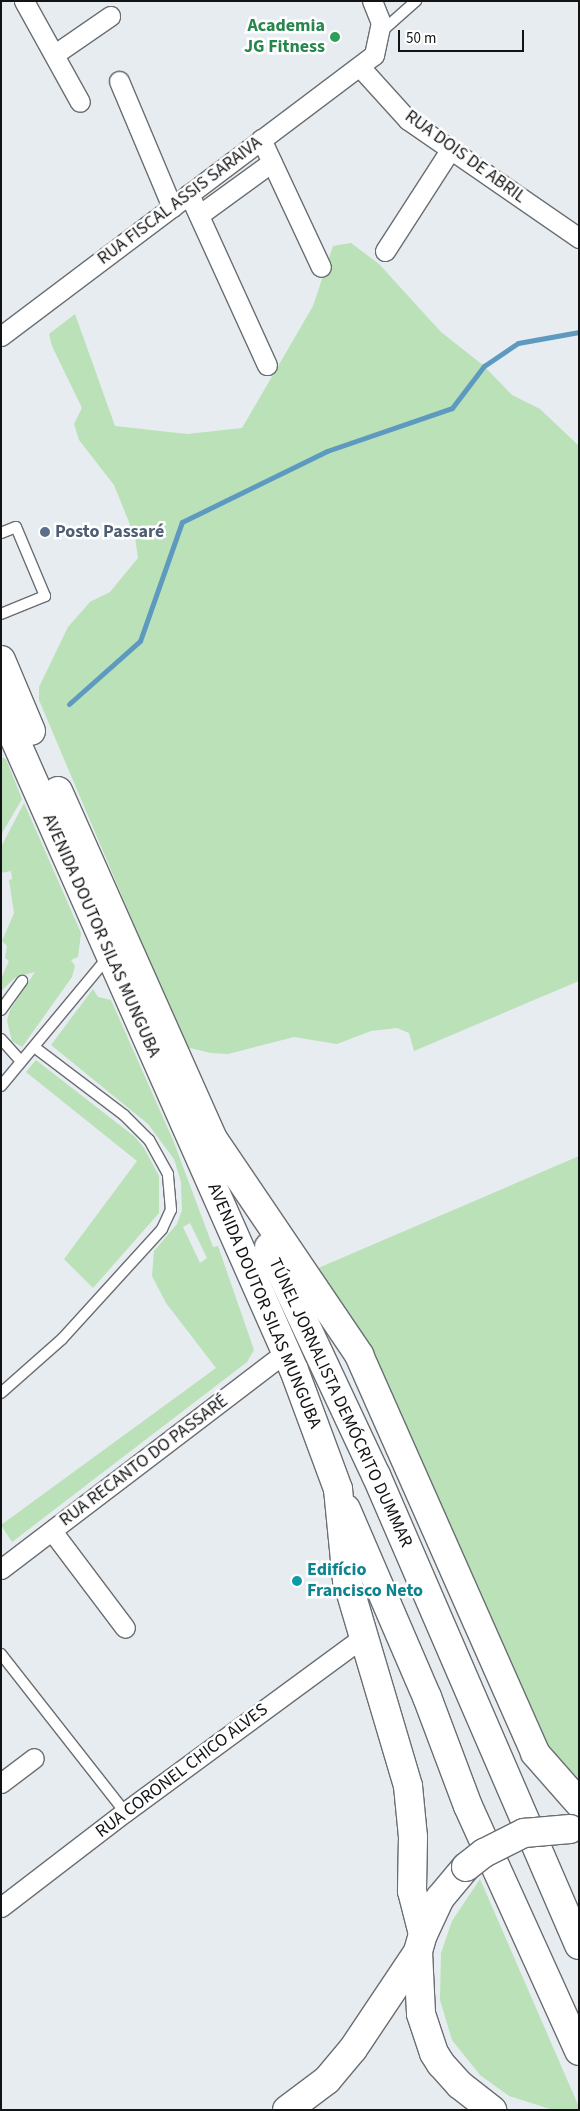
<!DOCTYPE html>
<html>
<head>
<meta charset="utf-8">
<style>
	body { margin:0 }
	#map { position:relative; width:580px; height:2111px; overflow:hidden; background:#e7ecf0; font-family:"Source Sans 3",sans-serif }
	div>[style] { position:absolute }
	.green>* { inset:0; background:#bae1b7 }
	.stream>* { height:5px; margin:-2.5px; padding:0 2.5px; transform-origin:2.5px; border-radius:2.5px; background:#5e9ac0 }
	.roads { filter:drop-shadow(1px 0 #6a6e72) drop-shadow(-1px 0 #6a6e72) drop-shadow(0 1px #6a6e72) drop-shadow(0 -1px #6a6e72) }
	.service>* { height:10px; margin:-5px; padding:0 5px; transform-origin:5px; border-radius:5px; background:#fff }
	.minor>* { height:19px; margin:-9.5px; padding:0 9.5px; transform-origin:9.5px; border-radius:9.5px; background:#fff }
	.primary>* { height:28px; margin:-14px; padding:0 14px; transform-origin:14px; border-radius:14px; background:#fff }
	.bridges { filter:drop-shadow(1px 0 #6a6e72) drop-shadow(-1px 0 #6a6e72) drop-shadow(0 1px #6a6e72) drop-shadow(0 -1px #6a6e72) }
	.primary-bridge>* { height:28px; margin:-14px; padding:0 14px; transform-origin:14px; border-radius:14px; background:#fff }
	.dots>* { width:14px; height:14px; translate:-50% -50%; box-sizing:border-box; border:2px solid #fff; border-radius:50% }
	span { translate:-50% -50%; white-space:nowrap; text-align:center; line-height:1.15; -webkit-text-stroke:5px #fff; paint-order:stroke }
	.leisure-label { font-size:18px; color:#27864d; font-weight:700 }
	.right { translate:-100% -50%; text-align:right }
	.street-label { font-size:18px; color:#121315 }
	.service-label { font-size:18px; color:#4e5e75; font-weight:700 }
	.left { translate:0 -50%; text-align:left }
	.culture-label { font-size:18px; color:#0d838f; font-weight:700 }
	.frame { position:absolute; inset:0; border:2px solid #121315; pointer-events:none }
	.scale { position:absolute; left:398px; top:30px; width:126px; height:22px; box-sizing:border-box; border:2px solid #121315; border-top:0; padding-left:6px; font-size:15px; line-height:18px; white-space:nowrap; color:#121315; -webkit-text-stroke:4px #fff; paint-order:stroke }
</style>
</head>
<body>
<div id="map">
	<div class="green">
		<div style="clip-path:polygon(351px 243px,379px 264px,441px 332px,484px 366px,512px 395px,540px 409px,579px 446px,579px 981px,414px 1051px,409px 1033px,397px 1028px,371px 1031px,337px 1044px,294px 1037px,228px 1054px,211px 1053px,186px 1047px,39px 700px,39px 687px,68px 627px,90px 602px,110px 592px,138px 558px,135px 537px,114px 485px,79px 440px,74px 424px,82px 408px,52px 346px,49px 334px,75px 314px,115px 426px,187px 434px,242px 428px,313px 306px,333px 246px)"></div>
		<div style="clip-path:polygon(1px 757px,6px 759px,22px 799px,1px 835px)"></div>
		<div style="clip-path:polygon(24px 803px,81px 933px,78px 957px,71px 960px,75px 966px,72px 977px,22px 1047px,12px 1041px,7px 1021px,10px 1010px,35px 972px,16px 977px,1px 991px,1px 979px,9px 961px,5px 958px,7px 946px,2px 941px,14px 913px,9px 880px,12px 879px,11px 871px,1px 873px,1px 847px)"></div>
		<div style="clip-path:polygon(evenodd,93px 989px,98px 997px,111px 1000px,173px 1140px,213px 1247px,218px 1246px,254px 1350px,247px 1362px,12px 1542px,1px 1525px,216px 1368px,166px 1303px,152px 1276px,154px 1251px,177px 1224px,182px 1210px,181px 1182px,174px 1159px,148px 1124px,51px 1045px,93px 989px,190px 1223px,207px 1258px,200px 1263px,183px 1227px,190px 1223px)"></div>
		<div style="clip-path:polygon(36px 1060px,135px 1137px,144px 1148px,159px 1176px,159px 1213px,93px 1288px,64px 1259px,137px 1161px,26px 1072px)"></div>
		<div style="clip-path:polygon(579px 1156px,579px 1784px,543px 1738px,377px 1362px,316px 1269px)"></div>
		<div style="clip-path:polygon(480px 1879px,579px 2107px,579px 2110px,550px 2109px,509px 2096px,480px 2075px,452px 2040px,440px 2000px,441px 1953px,452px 1921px)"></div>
	</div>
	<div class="stream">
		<div style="left:69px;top:704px;width:95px;rotate:-41.6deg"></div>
		<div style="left:140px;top:641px;width:126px;rotate:-70.6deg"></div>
		<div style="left:182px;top:522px;width:161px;rotate:-26.1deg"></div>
		<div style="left:327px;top:451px;width:132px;rotate:-19deg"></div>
		<div style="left:452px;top:408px;width:53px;rotate:-52.7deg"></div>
		<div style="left:484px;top:366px;width:41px;rotate:-34.1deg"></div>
		<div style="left:518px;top:343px;width:62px;rotate:-10.2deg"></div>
	</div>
	<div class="roads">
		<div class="service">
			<div style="left:381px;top:32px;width:47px;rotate:-41.5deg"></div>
			<div style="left:1px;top:533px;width:16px;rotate:-22deg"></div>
			<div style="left:16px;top:527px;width:75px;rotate:67.2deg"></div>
			<div style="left:45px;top:596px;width:48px;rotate:157.8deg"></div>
			<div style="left:1px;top:1010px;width:36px;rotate:-54deg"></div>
			<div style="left:1px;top:1039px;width:30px;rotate:48deg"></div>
			<div style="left:1px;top:1086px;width:168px;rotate:-50.3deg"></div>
			<div style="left:1px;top:1393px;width:81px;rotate:-41.5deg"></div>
			<div style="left:62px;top:1339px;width:149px;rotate:-47.7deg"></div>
			<div style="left:162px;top:1229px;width:21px;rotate:-65deg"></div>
			<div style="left:171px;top:1210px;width:36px;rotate:-95deg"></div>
			<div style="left:168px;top:1174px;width:39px;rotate:-119deg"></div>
			<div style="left:149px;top:1140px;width:35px;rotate:-135deg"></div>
			<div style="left:124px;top:1115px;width:113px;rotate:-142.9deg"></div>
			<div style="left:1px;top:1654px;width:201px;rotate:51.9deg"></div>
		</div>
		<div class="minor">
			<div style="left:24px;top:1px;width:115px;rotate:61deg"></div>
			<div style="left:55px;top:54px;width:67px;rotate:-34.6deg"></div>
			<div style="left:360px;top:67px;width:72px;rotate:47.8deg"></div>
			<div style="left:408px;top:120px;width:208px;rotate:34.6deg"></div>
			<div style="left:119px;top:81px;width:137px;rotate:67.2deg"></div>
			<div style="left:261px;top:139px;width:141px;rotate:64.9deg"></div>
			<div style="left:189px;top:194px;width:188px;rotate:65.5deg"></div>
			<div style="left:199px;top:215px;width:90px;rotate:-36deg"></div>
			<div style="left:385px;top:251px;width:120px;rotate:-57.2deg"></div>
			<div style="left:1px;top:336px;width:467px;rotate:-37deg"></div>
			<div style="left:374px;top:55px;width:33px;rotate:-78deg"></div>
			<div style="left:381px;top:23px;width:24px;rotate:-112deg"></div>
			<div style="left:52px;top:1531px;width:121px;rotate:53deg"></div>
			<div style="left:1px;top:1569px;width:358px;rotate:-37.3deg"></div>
			<div style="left:1px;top:1783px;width:41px;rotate:-37.1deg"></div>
			<div style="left:1px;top:1907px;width:156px;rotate:-37.5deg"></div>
			<div style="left:125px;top:1812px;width:298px;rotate:-36.3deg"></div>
		</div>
		<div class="primary">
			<div style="left:1px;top:660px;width:77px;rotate:67.1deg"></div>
			<div style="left:1px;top:708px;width:724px;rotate:66.13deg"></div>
			<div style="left:294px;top:1370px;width:127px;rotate:69.7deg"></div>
			<div style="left:338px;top:1489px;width:91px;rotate:84.4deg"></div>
			<div style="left:347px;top:1580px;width:215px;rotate:73.5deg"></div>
			<div style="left:408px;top:1786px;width:51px;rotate:84.4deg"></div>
			<div style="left:413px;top:1837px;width:54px;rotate:91.1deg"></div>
			<div style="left:412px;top:1891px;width:44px;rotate:75.7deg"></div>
			<div style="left:58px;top:791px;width:381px;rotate:66deg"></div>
			<div style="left:213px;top:1139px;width:261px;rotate:55.9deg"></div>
			<div style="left:359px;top:1355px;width:435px;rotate:66.1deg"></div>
			<div style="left:535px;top:1753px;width:67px;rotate:48.7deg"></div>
			<div style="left:269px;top:1247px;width:252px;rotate:64.9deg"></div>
			<div style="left:376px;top:1475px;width:512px;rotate:66.64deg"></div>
			<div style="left:346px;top:1509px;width:205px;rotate:66.7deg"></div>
			<div style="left:427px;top:1697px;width:116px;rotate:69.4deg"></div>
			<div style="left:468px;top:1806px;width:269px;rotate:65.6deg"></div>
			<div style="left:466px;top:1867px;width:40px;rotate:130deg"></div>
			<div style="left:440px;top:1898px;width:40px;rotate:115deg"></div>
			<div style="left:423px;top:1934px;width:19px;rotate:106deg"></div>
			<div style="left:418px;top:1952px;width:62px;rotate:87.2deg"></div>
			<div style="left:421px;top:2014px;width:41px;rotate:71.6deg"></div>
			<div style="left:434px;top:2053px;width:13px;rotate:58deg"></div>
			<div style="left:441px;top:2064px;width:28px;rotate:48deg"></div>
			<div style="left:460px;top:2085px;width:41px;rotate:38deg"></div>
			<div style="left:287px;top:2110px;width:50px;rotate:-36.9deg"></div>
			<div style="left:327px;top:2080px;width:40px;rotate:-50deg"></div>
			<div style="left:353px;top:2049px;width:117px;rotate:-56.2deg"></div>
		</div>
	</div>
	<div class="bridges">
		<div class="primary-bridge">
			<div style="left:466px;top:1867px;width:23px;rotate:-38deg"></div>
			<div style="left:484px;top:1853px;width:45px;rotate:-26.6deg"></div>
			<div style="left:524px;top:1833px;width:46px;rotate:-5deg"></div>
		</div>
	</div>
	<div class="dots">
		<div style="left:335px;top:37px;background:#2e9e5b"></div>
		<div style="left:45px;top:532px;background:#5c6f8a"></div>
		<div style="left:297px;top:1581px;background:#0f9aa8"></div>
	</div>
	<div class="leisure-label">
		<span class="right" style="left:325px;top:37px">Academia<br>JG Fitness</span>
	</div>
	<div class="street-label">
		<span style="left:465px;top:157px;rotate:36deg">RUA DOIS DE ABRIL</span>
		<span style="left:180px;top:201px;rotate:-37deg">RUA FISCAL ASSIS SARAIVA</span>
		<span style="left:101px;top:936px;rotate:66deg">AVENIDA DOUTOR SILAS MUNGUBA</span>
		<span style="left:264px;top:1306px;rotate:67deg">AVENIDA DOUTOR SILAS MUNGUBA</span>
		<span style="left:340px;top:1403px;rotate:65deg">TÚNEL JORNALISTA DEMÓCRITO DUMMAR</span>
		<span style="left:144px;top:1461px;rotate:-37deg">RUA RECANTO DO PASSARÉ</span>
		<span style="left:182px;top:1771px;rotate:-37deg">RUA CORONEL CHICO ALVES</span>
	</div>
	<div class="service-label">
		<span class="left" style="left:55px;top:532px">Posto Passaré</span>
	</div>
	<div class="culture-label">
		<span class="left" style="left:307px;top:1581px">Edifício<br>Francisco Neto</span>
	</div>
	<div class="frame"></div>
	<div class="scale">50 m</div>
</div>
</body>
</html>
